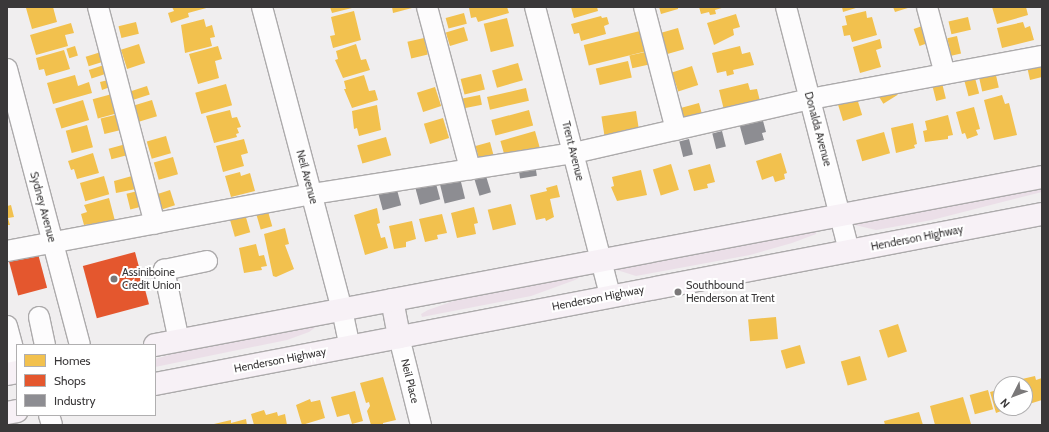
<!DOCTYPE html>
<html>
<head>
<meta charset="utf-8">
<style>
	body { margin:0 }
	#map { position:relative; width:1049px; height:432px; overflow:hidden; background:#f0eeef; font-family:Cabin,sans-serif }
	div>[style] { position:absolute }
	.green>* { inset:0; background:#ebdfe8 }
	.homes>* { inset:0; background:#f2c14e; transform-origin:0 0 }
	.shops>* { inset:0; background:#e4572e; transform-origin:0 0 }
	.industry>* { inset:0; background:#8d8d92; transform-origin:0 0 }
	.roads { filter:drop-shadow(1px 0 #acaaab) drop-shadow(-1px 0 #acaaab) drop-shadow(0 1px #acaaab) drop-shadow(0 -1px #acaaab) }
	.minor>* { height:20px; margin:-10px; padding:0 10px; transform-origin:10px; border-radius:10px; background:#fdfcfd }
	.major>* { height:22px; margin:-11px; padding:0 11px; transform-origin:11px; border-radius:11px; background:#f7f1f6 }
	.dots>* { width:11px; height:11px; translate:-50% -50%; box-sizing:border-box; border:2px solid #fff; border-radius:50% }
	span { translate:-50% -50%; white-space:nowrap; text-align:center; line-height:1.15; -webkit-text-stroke:4px #fff; paint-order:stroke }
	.street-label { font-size:11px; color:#3a3839 }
	.poi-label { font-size:11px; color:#3a3839 }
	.left { translate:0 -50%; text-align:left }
	.frame { position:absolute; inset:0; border:8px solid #3a3839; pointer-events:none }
	.legend { position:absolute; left:16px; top:344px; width:140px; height:72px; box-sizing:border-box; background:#fff; border:1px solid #b0afb0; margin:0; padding:5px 7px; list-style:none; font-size:12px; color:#3a3839 }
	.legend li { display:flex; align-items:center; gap:8px; height:20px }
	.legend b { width:20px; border:1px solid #b0afb0 }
	.north { position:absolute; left:993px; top:376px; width:40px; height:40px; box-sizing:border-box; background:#fff; border:1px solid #b0afb0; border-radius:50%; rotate:228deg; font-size:11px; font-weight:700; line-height:16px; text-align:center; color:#3a3839 }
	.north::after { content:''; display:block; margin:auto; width:14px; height:18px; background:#7a7879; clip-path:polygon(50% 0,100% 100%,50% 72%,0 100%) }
</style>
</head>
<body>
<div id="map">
	<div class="green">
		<div style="clip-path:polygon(1042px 186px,1042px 192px,932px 220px,876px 230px,855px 225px,855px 222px)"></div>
		<div style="clip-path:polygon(817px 230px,816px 234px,792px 243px,750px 255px,636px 276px,617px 270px,617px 267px)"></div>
		<div style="clip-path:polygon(579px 275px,580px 277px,575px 280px,531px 296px,422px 317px,421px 314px,428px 310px,479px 292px)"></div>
		<div style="clip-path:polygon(320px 324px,309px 332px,287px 340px,155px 367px,155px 359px,186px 350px)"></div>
	</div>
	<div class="homes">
		<div style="clip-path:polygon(53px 7px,57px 22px,32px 29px,26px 8px)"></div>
		<div style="clip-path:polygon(172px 7px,210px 7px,188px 13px,189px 17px,171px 23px,168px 13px,174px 11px)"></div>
		<div style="clip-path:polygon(330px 7px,352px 7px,352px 8px,332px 13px)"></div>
		<div style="clip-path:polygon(392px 7px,411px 7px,412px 8px,393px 13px)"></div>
		<div style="clip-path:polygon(473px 7px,507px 7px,509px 13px,478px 22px,476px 17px,471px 18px,469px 8px)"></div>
		<div style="clip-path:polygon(571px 7px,597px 7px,598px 11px,574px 18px)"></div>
		<div style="clip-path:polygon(659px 7px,678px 7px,678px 9px,661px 14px)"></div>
		<div style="clip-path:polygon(699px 7px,725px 7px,715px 10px,716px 14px,710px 15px,709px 12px,701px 14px)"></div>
		<div style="clip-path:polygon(842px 7px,859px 7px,843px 12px)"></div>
		<div style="clip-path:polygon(893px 7px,911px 7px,895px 12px)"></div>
		<div style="clip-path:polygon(992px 7px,1026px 7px,1028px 15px,997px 24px)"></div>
		<div style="clip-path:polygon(354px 11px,361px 40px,333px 48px,330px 36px,335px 35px,331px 17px)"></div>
		<div style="clip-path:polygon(866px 11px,867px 18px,872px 17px,877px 35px,852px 42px,850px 35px,844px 36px,842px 26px,847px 25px,845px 16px)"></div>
		<div style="left:464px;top:13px;width:11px;height:19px;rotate:75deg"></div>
		<div style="clip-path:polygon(736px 14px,740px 27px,733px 29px,734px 35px,714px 45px,707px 23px)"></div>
		<div style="clip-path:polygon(601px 16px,602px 18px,607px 17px,609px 24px,604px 26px,606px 34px,581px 41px,579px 33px,574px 34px,571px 24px)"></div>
		<div style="left:968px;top:17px;width:13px;height:20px;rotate:77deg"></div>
		<div style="left:507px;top:18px;width:29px;height:24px;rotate:76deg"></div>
		<div style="clip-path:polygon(204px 19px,206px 27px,212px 25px,215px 37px,210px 38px,212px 46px,185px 53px,181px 25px)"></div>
		<div style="left:136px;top:22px;width:12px;height:18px;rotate:76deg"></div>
		<div style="clip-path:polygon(1023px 22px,1025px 28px,1030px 26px,1034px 40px,1002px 48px,997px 28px)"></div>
		<div style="clip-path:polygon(71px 23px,74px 33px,65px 35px,68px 46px,36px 55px,30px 35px)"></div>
		<div style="left:925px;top:25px;width:18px;height:12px;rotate:71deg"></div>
		<div style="left:464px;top:27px;width:14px;height:19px;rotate:73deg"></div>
		<div style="left:678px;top:28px;width:22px;height:21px;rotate:74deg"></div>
		<div style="left:640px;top:31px;width:21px;height:58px;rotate:76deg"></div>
		<div style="left:957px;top:36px;width:18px;height:10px;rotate:77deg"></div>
		<div style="left:424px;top:38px;width:17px;height:17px;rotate:77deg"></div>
		<div style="clip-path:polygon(880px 39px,882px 48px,876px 50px,881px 67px,860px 73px,853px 47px)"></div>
		<div style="left:139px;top:44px;width:20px;height:19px;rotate:72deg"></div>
		<div style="clip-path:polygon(356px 44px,361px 60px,366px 59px,370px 70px,343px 78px,335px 60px,338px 59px,336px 51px)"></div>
		<div style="left:75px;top:46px;width:10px;height:9px;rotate:73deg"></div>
		<div style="clip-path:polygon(218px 46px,222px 59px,215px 61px,219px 78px,198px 84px,189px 54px)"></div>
		<div style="clip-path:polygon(740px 46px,742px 54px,750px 52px,754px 65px,733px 70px,734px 74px,727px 76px,726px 71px,717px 73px,712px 53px)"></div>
		<div style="clip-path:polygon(64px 50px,70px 69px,46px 76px,44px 69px,39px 70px,36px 58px)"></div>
		<div style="left:101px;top:52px;width:10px;height:16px;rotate:73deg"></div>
		<div style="left:645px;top:52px;width:13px;height:16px;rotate:77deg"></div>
		<div style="clip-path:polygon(1042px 60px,1042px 77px,1030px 80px,1026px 62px)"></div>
		<div style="left:628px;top:61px;width:17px;height:33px;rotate:77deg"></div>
		<div style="left:518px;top:63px;width:18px;height:27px;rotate:74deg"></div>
		<div style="left:104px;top:65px;width:9px;height:16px;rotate:72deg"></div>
		<div style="left:692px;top:66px;width:20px;height:21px;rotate:72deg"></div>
		<div style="left:995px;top:71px;width:17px;height:17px;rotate:77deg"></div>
		<div style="left:481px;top:74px;width:16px;height:21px;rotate:76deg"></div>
		<div style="clip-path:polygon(75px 75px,78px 86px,89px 82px,92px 93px,53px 104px,47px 83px)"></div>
		<div style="clip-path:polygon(364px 75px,369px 91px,375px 90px,378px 100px,352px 108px,344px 89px,346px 89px,344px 81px)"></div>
		<div style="left:975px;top:78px;width:16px;height:11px;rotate:75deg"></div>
		<div style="clip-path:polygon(108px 80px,110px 87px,102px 90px,100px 82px)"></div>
		<div style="clip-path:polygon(748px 83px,750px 90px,757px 89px,760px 101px,724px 110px,719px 90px)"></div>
		<div style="left:942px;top:83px;width:16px;height:10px;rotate:76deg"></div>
		<div style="left:226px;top:84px;width:22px;height:32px;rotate:74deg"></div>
		<div style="left:147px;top:86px;width:9px;height:17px;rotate:72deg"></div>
		<div style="left:435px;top:87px;width:20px;height:19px;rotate:72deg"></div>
		<div style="left:893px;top:87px;width:9px;height:17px;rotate:58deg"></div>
		<div style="left:526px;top:88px;width:13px;height:40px;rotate:77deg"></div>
		<div style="left:112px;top:94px;width:20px;height:20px;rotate:75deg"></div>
		<div style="left:480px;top:95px;width:10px;height:18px;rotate:79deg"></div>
		<div style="left:856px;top:95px;width:21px;height:20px;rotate:73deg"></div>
		<div style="clip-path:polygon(1002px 95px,1005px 104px,1009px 103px,1017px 135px,994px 140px,984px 100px)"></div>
		<div style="left:83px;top:100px;width:21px;height:29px;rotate:73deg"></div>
		<div style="left:152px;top:100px;width:17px;height:19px;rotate:73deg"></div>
		<div style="left:699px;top:103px;width:11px;height:19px;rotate:75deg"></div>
		<div style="clip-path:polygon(377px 105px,381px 130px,359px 136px,357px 128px,354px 129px,352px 111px)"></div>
		<div style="clip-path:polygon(974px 107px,980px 129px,976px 130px,978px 135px,967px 139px,965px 133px,962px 134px,956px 112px)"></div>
		<div style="clip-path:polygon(230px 110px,232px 118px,237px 117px,241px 127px,237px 128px,239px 133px,236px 134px,237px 137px,214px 143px,206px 116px)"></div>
		<div style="left:529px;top:110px;width:16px;height:39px;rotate:75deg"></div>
		<div style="left:636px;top:111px;width:19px;height:35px;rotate:81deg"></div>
		<div style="left:119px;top:114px;width:16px;height:19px;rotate:76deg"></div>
		<div style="clip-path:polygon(948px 115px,953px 135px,948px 136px,948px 139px,925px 142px,923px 131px,927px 130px,925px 121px)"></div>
		<div style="left:443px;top:118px;width:21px;height:20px;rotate:73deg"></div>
		<div style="clip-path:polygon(913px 123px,917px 144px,914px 145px,915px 148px,896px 153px,891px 128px)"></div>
		<div style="left:87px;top:125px;width:23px;height:22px;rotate:75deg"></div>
		<div style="left:535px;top:131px;width:19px;height:36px;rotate:74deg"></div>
		<div style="left:884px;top:132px;width:22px;height:29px;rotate:74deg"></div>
		<div style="left:166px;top:136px;width:18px;height:20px;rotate:74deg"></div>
		<div style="left:386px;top:137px;width:19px;height:30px;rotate:74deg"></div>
		<div style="clip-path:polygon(244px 139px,248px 153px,241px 155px,244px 166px,223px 172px,216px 146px)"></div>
		<div style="left:490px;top:142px;width:16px;height:15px;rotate:75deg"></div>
		<div style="left:126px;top:144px;width:11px;height:18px;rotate:75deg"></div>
		<div style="clip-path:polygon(93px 153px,99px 173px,77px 179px,74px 169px,71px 170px,68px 161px)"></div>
		<div style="clip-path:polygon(781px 153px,787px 173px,784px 174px,785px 179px,775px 182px,773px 176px,762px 180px,756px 161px)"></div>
		<div style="left:173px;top:157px;width:18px;height:20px;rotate:74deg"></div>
		<div style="left:671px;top:164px;width:27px;height:19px;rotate:73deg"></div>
		<div style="clip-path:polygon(710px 164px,715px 182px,707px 184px,708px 188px,694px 191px,688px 170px)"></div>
		<div style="clip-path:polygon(641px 170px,647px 195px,617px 201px,611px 187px,614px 186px,612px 177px)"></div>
		<div style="clip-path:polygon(240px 172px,241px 176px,250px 173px,255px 191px,231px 197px,225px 176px)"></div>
		<div style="left:104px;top:176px;width:19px;height:25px;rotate:74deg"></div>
		<div style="clip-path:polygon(132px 176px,136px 189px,116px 193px,114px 181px)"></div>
		<div style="clip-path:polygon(557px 185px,560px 197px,550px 199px,554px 217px,546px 221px,545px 218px,536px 220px,530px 195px,547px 191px,546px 188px)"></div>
		<div style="left:142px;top:190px;width:16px;height:16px;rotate:76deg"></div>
		<div style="left:170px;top:190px;width:16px;height:13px;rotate:72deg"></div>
		<div style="clip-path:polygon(109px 198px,115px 221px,84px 225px,81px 214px,87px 212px,84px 205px)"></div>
		<div style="left:511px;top:204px;width:21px;height:24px;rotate:76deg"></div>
		<div style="clip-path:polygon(11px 205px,14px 217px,8px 218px,10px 225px,7px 225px,7px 206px)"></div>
		<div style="clip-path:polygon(474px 207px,478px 223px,474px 224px,476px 234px,457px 238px,451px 213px)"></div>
		<div style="left:267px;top:208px;width:19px;height:12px;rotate:74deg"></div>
		<div style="clip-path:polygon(377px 208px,380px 223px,377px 224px,381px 238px,385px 237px,388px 248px,365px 255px,354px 215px)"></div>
		<div style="left:245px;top:214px;width:19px;height:16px;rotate:74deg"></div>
		<div style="clip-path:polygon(442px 214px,447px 233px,437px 235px,438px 239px,425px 242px,419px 219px)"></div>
		<div style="clip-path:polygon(412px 221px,416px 239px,406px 242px,406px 247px,394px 249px,389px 226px)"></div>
		<div style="clip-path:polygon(285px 228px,289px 244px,285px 245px,294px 269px,276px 277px,273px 276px,264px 234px)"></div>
		<div style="clip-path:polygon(256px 244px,259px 256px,264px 255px,267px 266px,261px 267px,262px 270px,244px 273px,239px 248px)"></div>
		<div style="left:776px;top:317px;width:22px;height:28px;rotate:85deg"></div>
		<div style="left:898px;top:324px;width:29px;height:20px;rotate:72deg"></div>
		<div style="left:800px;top:345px;width:19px;height:20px;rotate:74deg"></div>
		<div style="left:860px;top:356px;width:25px;height:20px;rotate:74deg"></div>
		<div style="clip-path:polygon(1035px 376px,1036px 380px,1042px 378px,1042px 400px,1029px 404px,1022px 379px)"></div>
		<div style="clip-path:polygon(383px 377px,396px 420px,383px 423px,383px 425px,371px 425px,367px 411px,370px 406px,369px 402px,366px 403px,360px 383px)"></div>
		<div style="clip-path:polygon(1001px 389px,1001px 408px,1009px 408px,996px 413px,990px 392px)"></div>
		<div style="left:988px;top:390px;width:20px;height:19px;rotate:75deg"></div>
		<div style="clip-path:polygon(355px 391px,363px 421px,352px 424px,349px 414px,337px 417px,331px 397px)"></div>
		<div style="clip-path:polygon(963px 397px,971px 424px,935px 425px,930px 406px)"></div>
		<div style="clip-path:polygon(310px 399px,311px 402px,320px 400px,325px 418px,302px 425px,296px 405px)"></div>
		<div style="clip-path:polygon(264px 410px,266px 415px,277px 412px,278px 416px,285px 414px,287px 425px,254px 425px,251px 414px)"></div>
		<div style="clip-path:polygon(919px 412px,923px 425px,885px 425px,884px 421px)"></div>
		<div style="clip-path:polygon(246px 419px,247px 425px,214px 424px,231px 420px,231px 423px)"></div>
	</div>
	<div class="shops">
		<div style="left:37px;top:250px;width:39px;height:30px;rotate:75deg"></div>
		<div style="left:135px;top:252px;width:54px;height:54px;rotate:75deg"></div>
	</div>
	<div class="industry">
		<div style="clip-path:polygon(762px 117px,766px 132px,762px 133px,764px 140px,745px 145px,739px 123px)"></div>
		<div style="left:722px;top:131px;width:16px;height:10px;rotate:76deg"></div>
		<div style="left:689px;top:139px;width:16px;height:10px;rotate:76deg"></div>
		<div style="left:535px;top:164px;width:12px;height:17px;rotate:81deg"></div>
		<div style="left:486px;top:176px;width:17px;height:12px;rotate:73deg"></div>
		<div style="left:460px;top:178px;width:21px;height:21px;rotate:76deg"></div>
		<div style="left:435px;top:180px;width:20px;height:21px;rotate:75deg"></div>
		<div style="left:396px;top:186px;width:20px;height:19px;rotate:75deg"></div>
	</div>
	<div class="roads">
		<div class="minor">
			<div style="left:98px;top:7px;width:224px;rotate:75.3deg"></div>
			<div style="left:262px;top:7px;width:313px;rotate:75.2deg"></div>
			<div style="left:342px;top:310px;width:38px;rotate:78deg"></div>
			<div style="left:427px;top:7px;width:168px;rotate:75.1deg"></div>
			<div style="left:535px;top:7px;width:298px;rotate:75.4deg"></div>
			<div style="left:644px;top:7px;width:127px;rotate:75.4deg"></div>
			<div style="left:786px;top:7px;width:252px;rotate:75.5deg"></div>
			<div style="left:927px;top:7px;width:69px;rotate:75deg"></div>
			<div style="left:7px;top:69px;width:285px;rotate:75.2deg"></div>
			<div style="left:7px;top:251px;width:310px;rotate:-10.6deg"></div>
			<div style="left:312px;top:194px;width:265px;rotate:-8.9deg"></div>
			<div style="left:574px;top:153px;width:242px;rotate:-12.9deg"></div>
			<div style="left:810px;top:99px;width:236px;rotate:-10.5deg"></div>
			<div style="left:39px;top:317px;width:29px;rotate:78deg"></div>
			<div style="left:7px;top:326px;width:38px;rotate:75deg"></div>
			<div style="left:399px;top:337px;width:91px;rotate:76deg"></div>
			<div style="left:179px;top:341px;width:73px;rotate:-101.9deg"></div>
			<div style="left:164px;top:270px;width:44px;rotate:-11.8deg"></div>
			<div style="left:49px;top:415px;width:10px;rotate:73deg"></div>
		</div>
		<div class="major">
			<div style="left:392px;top:300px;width:38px;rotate:79deg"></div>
			<div style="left:155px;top:345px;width:903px;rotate:-10.72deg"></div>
			<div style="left:7px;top:374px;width:10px;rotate:-11deg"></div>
			<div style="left:155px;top:384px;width:903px;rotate:-10.85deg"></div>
			<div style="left:7px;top:413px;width:10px;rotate:-11deg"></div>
		</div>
	</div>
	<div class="dots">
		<div style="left:114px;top:279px;background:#7a7879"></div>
		<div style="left:678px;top:292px;background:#7a7879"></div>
	</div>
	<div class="street-label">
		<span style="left:818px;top:129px;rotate:75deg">Donalda Avenue</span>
		<span style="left:573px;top:151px;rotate:76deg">Trent Avenue</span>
		<span style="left:307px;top:177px;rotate:75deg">Neil Avenue</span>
		<span style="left:43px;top:207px;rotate:75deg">Sydney Avenue</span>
		<span style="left:917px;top:238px;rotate:-11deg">Henderson Highway</span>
		<span style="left:598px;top:298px;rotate:-11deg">Henderson Highway</span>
		<span style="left:280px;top:360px;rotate:-11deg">Henderson Highway</span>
		<span style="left:410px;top:381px;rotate:76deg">Neil Place</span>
	</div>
	<div class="poi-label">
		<span class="left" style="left:122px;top:279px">Assiniboine<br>Credit Union</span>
		<span class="left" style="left:686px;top:292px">Southbound<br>Henderson at Trent</span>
	</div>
	<div class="frame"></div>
	<ul class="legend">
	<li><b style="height:11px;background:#f2c14e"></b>Homes</li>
	<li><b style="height:11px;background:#e4572e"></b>Shops</li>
	<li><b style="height:11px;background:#8d8d92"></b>Industry</li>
	</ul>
	<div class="north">N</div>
</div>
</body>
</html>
